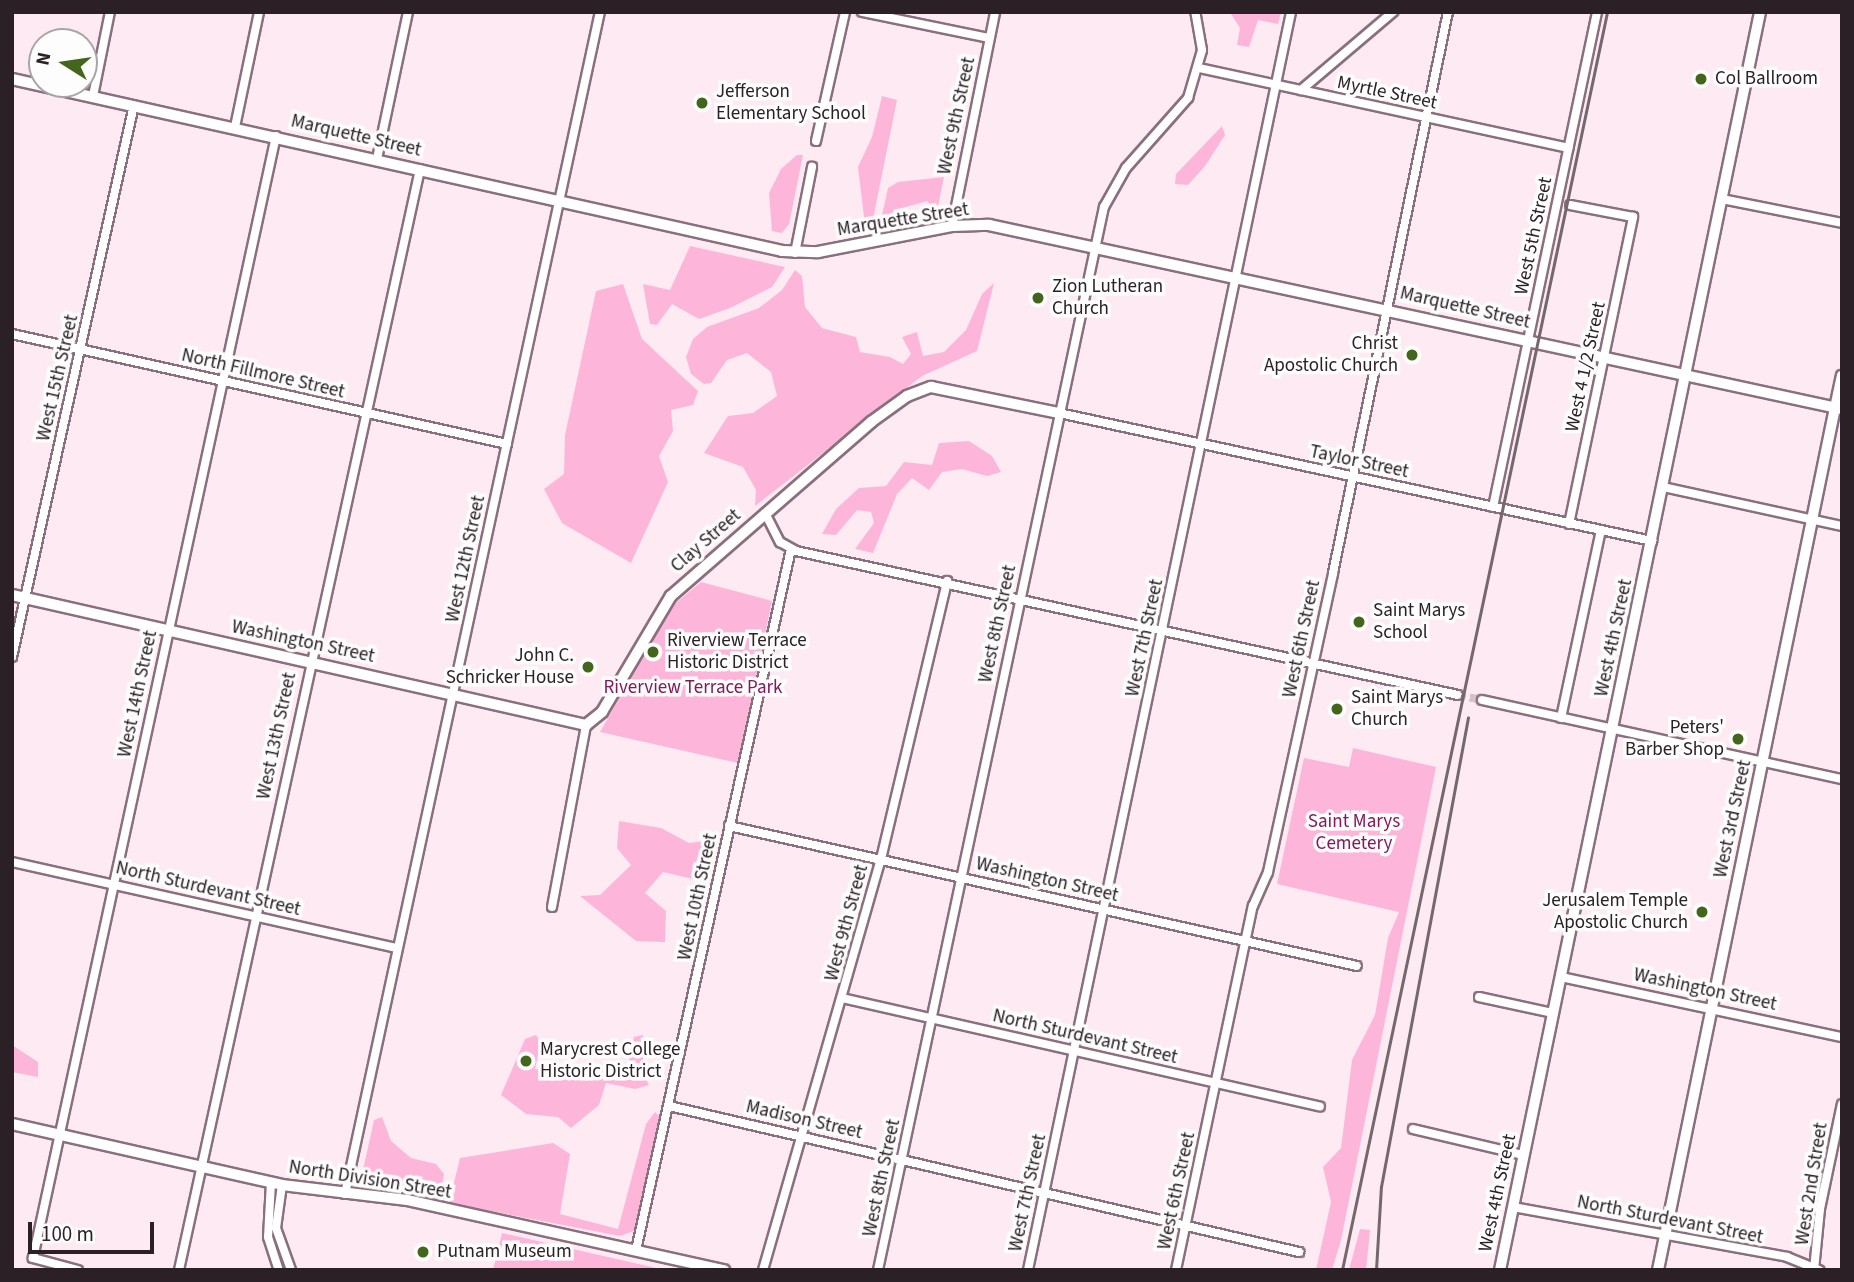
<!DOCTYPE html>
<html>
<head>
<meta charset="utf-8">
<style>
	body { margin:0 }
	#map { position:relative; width:1854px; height:1282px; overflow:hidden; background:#fdeaf2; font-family:"Source Sans 3",sans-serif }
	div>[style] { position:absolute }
	.green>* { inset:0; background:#fdb6d9 }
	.minor-tunnel>* { height:8px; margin-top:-4px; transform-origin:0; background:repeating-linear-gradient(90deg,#d3c2c9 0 8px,transparent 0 12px) }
	.roads { filter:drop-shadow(2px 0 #8a6f7c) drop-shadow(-2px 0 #8a6f7c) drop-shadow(0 2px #8a6f7c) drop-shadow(0 -2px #8a6f7c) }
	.minor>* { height:8px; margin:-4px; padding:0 4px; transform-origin:4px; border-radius:4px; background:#fff }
	.tertiary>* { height:10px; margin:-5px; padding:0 5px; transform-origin:5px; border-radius:5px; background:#fff }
	.secondary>* { height:10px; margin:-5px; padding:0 5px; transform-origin:5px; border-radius:5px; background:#fff }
	.rail>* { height:2.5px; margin:-1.25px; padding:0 1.25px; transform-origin:1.25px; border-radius:1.25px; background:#75676e }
	.dots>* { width:19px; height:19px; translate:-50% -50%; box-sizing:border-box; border:4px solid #fdfdfd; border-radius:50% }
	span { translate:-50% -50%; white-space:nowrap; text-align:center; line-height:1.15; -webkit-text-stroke:7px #fdfdfd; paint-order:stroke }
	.poi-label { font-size:19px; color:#2b2026 }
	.left { translate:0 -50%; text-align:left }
	.right { translate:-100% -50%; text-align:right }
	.street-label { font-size:19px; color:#2b2026 }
	.park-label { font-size:19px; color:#85185c }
	.frame { position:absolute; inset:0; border:14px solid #2b2026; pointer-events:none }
	.north { position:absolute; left:28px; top:28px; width:70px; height:70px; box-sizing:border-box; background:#fdfdfd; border:2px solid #a9a5a7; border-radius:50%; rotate:282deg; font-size:19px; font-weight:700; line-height:28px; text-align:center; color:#2b2026 }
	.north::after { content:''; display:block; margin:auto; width:24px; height:32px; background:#44651c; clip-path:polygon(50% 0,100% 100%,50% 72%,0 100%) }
	.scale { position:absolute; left:28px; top:1222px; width:126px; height:32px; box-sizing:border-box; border:4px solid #2b2026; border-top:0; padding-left:9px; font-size:21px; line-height:24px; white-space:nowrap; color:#2b2026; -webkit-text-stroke:5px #fdfdfd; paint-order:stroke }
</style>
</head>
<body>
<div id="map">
	<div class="green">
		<div style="clip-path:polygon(1223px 12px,1281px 12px,1278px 24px,1258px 20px,1249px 47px,1237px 45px,1240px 28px,1231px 14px)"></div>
		<div style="clip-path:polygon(882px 96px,897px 100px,873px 219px,865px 225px,858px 167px,872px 137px)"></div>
		<div style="clip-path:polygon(1222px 126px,1225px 135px,1205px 166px,1188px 185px,1175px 184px,1176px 174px)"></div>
		<div style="clip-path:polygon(797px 155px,803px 155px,789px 224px,782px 233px,772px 231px,769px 193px,781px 169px)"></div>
		<div style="clip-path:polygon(944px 177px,937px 211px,927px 201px,895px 210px,886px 224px,880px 224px,888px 188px,898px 182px)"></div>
		<div style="clip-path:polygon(690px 246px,785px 267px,772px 287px,730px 308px,699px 319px,672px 304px,657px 325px,650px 324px,643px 284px,670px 290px)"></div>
		<div style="clip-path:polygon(795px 270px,802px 276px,805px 307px,822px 328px,856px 337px,860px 352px,890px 357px,903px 364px,911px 354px,902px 337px,917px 332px,923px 356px,944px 352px,966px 330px,982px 294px,994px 283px,977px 351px,922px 376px,755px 506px,756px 490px,743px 467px,704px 453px,728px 416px,753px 413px,777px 396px,771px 372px,747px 353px,727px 360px,711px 383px,704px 384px,691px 374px,686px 357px,693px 339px,707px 327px,759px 308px,782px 290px)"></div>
		<div style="clip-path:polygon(623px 284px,642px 339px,698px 391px,693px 405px,671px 410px,673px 431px,659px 456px,668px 482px,631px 563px,562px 523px,544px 489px,564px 474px,565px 435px,596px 291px)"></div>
		<div style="clip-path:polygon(969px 441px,992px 456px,1001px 472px,987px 476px,962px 469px,942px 472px,929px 490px,912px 478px,897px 494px,873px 553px,855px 549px,874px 523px,871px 512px,857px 510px,836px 535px,822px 534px,836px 509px,859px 488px,886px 486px,904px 462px,932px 465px,939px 443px)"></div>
		<div style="clip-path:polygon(701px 582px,772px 601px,738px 763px,600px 732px,672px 606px)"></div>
		<div style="clip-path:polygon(1353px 748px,1436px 767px,1341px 1240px,1332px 1270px,1316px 1270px,1331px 1202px,1323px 1167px,1341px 1148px,1352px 1060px,1375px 1015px,1388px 938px,1399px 912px,1277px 884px,1304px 758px,1349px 767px)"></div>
		<div style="clip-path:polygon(619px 821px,661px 828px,689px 843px,715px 840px,706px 882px,663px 872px,645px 893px,666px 911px,665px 942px,636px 941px,580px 896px,600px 895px,631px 865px,617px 848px)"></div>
		<div style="clip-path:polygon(536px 1035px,541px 1042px,535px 1069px,588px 1077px,594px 1069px,626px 1073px,634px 1037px,643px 1035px,643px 1073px,649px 1085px,635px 1089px,606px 1083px,599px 1105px,571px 1128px,558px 1117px,526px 1114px,501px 1095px,525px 1039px)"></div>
		<div style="clip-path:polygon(12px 1045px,38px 1062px,38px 1077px,12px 1072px)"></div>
		<div style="clip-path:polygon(655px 1112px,660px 1117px,634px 1231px,620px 1236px,449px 1203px,460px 1158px,553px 1143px,570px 1154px,560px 1214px,618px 1229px,646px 1124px)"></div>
		<div style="clip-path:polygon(382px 1117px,391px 1141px,411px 1158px,436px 1164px,444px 1174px,439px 1202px,361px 1179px,374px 1120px)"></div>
		<div style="clip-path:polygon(1360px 1229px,1370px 1230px,1366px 1270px,1349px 1270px)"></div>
		<div style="clip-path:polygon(502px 1233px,665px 1270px,493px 1270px)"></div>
	</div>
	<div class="minor-tunnel">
		<div style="left:1458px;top:695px;width:25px;rotate:12deg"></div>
	</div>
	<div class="roads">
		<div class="minor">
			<div style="left:862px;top:12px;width:130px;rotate:11.6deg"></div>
			<div style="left:1199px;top:68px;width:378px;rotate:12.2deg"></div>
			<div style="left:1301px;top:90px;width:121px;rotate:-40.3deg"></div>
			<div style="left:93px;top:96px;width:86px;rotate:-78.6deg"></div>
			<div style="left:235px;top:127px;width:117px;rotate:-78.2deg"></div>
			<div style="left:816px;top:141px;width:132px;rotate:-77.3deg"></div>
			<div style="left:377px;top:159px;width:150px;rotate:-78.1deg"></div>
			<div style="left:1722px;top:199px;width:122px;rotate:11.3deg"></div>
			<div style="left:952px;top:226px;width:218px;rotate:-78.6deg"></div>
			<div style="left:795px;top:253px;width:88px;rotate:-78.8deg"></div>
			<div style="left:12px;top:334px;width:507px;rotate:12.53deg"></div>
			<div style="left:1059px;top:413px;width:607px;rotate:12.18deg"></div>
			<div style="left:1663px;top:487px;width:183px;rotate:12.3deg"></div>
			<div style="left:1493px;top:507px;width:506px;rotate:-78.13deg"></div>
			<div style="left:765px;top:513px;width:33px;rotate:63deg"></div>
			<div style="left:780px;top:542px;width:18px;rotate:29deg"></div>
			<div style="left:796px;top:551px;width:677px;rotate:12.27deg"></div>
			<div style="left:1569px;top:524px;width:314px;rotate:-78.2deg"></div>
			<div style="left:1633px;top:217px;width:64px;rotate:-169.2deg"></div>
			<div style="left:12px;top:657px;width:565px;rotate:-77.54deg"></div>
			<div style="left:1482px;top:700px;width:369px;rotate:12.4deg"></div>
			<div style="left:1561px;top:718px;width:192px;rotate:-78deg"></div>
			<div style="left:729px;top:826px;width:643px;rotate:12.57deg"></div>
			<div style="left:12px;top:862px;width:394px;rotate:12.6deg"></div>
			<div style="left:552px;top:907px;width:185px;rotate:-79.4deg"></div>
			<div style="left:1561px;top:977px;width:287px;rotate:12.1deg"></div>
			<div style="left:1479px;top:997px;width:76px;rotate:12.2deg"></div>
			<div style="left:842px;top:998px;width:490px;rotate:12.8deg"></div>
			<div style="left:669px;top:1106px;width:647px;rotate:13.05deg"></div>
			<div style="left:1413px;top:1129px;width:113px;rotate:13.3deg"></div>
			<div style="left:271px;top:1182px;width:55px;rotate:93.1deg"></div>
			<div style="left:268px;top:1237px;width:35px;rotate:72deg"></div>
			<div style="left:282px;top:1185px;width:43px;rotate:97.9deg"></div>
			<div style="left:276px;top:1228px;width:45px;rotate:70.3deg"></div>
			<div style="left:345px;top:1194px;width:1209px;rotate:-77.83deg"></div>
			<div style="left:1513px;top:1207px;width:279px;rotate:10.3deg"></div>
			<div style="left:1787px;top:1257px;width:35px;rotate:22deg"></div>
			<div style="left:636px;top:1250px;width:718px;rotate:-77.53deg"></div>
			<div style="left:78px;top:1270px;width:47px;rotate:-165.1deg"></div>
			<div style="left:33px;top:1258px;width:1148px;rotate:-77.78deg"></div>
			<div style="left:179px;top:1270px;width:1127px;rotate:-77.65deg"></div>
			<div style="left:763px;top:1270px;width:428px;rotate:-74deg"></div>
			<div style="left:881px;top:859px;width:286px;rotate:-76.6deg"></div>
			<div style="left:878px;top:1270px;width:1087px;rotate:-78deg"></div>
			<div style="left:1104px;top:207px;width:45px;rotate:-60.6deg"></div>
			<div style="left:1126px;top:168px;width:94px;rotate:-48.5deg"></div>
			<div style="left:1188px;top:98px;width:50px;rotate:-73.7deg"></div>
			<div style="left:1202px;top:50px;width:39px;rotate:-100deg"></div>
			<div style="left:1028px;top:1270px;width:1285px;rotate:-78.19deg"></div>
			<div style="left:1176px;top:1270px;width:372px;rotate:-78.1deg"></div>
			<div style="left:1253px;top:906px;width:37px;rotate:-66deg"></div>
			<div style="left:1268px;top:872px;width:306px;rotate:-77.7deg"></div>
			<div style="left:1333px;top:573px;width:573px;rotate:-78.42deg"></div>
			<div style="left:1814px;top:1270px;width:61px;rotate:-84.4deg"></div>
			<div style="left:1820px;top:1209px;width:107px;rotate:-78.2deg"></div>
		</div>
		<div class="tertiary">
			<div style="left:12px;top:79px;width:789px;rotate:12.59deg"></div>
			<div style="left:782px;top:251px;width:36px;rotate:2deg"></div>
			<div style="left:818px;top:252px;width:136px;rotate:-11deg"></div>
			<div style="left:952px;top:226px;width:37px;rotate:-2deg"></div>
			<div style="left:989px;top:225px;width:873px;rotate:12.17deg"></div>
			<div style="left:1835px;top:408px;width:33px;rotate:-78deg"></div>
			<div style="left:12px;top:595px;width:589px;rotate:12.76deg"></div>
			<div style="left:586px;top:725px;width:21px;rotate:-39deg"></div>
			<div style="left:602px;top:712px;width:135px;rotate:-59.3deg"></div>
			<div style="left:671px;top:596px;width:265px;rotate:-41deg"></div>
			<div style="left:871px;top:422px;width:44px;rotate:-35.8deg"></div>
			<div style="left:907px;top:396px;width:26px;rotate:-21deg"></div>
			<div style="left:931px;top:387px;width:131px;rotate:11.5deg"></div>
		</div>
		<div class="secondary">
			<div style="left:12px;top:1124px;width:277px;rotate:12.7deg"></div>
			<div style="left:282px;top:1185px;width:126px;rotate:6.8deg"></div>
			<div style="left:407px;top:1200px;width:325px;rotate:12.5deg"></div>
			<div style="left:1500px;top:1270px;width:1285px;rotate:-78.32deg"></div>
			<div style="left:1658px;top:1270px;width:880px;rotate:-78.4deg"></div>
		</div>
	</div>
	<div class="rail">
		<div style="left:1342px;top:1270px;width:1286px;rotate:-78.1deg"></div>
		<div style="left:1376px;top:1270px;width:83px;rotate:-86.6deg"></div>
		<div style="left:1381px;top:1187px;width:477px;rotate:-79.5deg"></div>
	</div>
	<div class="dots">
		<div style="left:1701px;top:79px;background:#44651c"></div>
		<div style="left:702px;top:103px;background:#44651c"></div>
		<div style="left:1038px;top:298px;background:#44651c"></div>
		<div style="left:1412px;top:355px;background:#44651c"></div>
		<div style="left:1359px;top:622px;background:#44651c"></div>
		<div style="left:653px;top:652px;background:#44651c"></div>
		<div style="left:588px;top:667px;background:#44651c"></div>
		<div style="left:1337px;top:709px;background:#44651c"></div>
		<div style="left:1738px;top:739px;background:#44651c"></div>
		<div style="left:1702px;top:912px;background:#44651c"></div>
		<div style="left:526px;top:1061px;background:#44651c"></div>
		<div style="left:423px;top:1252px;background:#44651c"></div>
	</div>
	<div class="poi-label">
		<span class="left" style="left:1715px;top:79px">Col Ballroom</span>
		<span class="left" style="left:716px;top:103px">Jefferson<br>Elementary School</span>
		<span class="left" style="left:1052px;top:298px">Zion Lutheran<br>Church</span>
		<span class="right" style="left:1398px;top:355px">Christ<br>Apostolic Church</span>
		<span class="left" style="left:1373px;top:622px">Saint Marys<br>School</span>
		<span class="left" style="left:667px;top:652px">Riverview Terrace<br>Historic District</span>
		<span class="right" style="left:574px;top:667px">John C.<br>Schricker House</span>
		<span class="left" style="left:1351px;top:709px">Saint Marys<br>Church</span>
		<span class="right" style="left:1724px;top:739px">Peters'<br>Barber Shop</span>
		<span class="right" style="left:1688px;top:912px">Jerusalem Temple<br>Apostolic Church</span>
		<span class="left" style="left:540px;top:1061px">Marycrest College<br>Historic District</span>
		<span class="left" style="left:437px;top:1252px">Putnam Museum</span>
	</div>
	<div class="street-label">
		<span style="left:1387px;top:93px;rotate:12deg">Myrtle Street</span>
		<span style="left:957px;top:116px;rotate:-78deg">West 9th Street</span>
		<span style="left:356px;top:136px;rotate:13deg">Marquette Street</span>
		<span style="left:903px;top:220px;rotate:-9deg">Marquette Street</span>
		<span style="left:1534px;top:236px;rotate:-78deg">West 5th Street</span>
		<span style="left:1465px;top:308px;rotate:13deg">Marquette Street</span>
		<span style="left:1586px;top:367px;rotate:-78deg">West 4 1/2 Street</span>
		<span style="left:263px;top:374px;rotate:13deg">North Fillmore Street</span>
		<span style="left:58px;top:378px;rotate:-77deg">West 15th Street</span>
		<span style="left:1359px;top:462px;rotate:12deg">Taylor Street</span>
		<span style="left:706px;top:541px;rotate:-41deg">Clay Street</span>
		<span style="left:466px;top:559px;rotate:-78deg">West 12th Street</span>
		<span style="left:998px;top:624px;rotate:-78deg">West 8th Street</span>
		<span style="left:1145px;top:638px;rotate:-78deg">West 7th Street</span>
		<span style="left:1614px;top:638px;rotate:-78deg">West 4th Street</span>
		<span style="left:1302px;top:639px;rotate:-78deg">West 6th Street</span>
		<span style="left:303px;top:642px;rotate:12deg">Washington Street</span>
		<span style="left:138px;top:694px;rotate:-78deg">West 14th Street</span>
		<span style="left:277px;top:736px;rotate:-78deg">West 13th Street</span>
		<span style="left:1733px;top:819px;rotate:-78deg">West 3rd Street</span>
		<span style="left:1047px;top:880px;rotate:13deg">Washington Street</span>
		<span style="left:208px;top:889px;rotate:13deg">North Sturdevant Street</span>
		<span style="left:698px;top:897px;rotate:-78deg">West 10th Street</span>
		<span style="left:847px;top:923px;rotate:-75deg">West 9th Street</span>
		<span style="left:1705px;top:990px;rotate:12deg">Washington Street</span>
		<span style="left:1085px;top:1037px;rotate:13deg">North Sturdevant Street</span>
		<span style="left:804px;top:1120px;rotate:13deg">Madison Street</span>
		<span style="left:882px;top:1178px;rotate:-78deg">West 8th Street</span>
		<span style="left:370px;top:1180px;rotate:9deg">North Division Street</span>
		<span style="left:1812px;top:1184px;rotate:-81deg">West 2nd Street</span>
		<span style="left:1177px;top:1191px;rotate:-78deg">West 6th Street</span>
		<span style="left:1028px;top:1193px;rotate:-78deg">West 7th Street</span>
		<span style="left:1498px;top:1193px;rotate:-78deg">West 4th Street</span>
		<span style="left:1670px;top:1220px;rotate:11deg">North Sturdevant Street</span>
	</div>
	<div class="park-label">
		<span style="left:693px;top:688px">Riverview Terrace Park</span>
		<span style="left:1354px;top:833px">Saint Marys<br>Cemetery</span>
	</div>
	<div class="frame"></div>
	<div class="north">N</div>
	<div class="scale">100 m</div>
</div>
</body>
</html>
